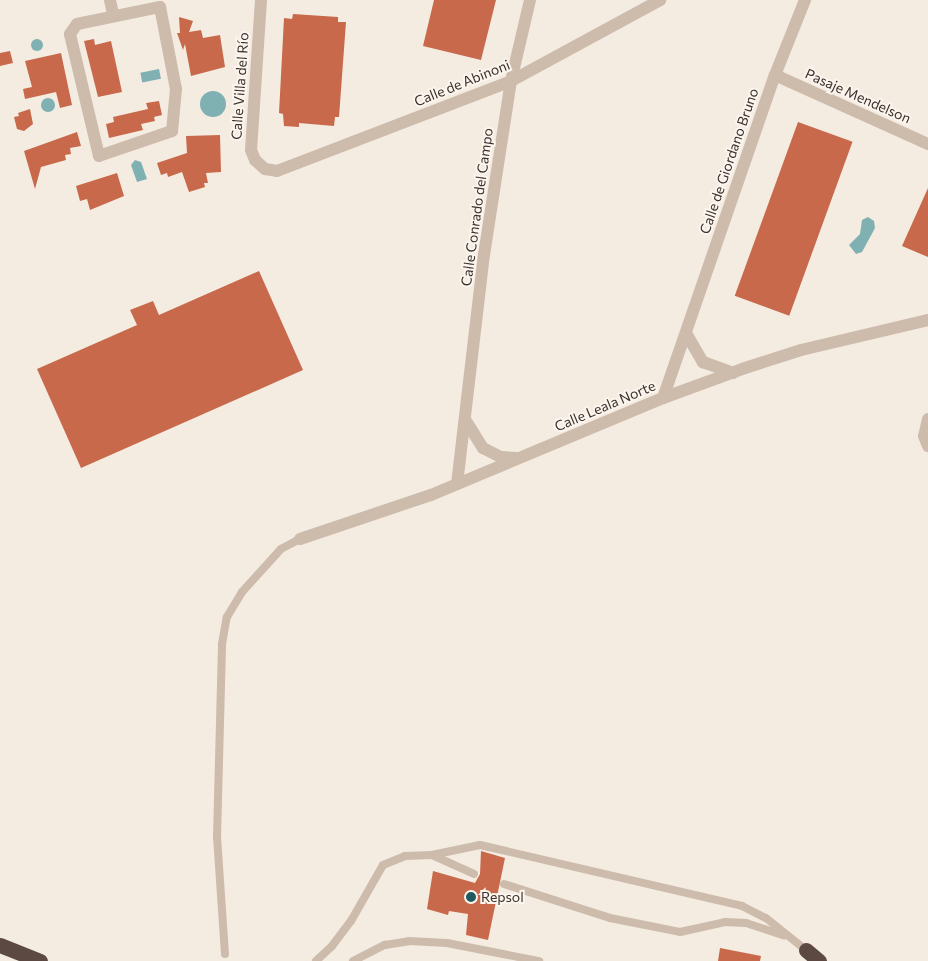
<!DOCTYPE html>
<html>
<head>
<meta charset="utf-8">
<style>
	body { margin:0 }
	#map { position:relative; width:928px; height:961px; overflow:hidden; background:#f4ebe1; font-family:Commissioner,sans-serif }
	div>[style] { position:absolute }
	.water>* { inset:0; background:#7fb0b2; transform-origin:0 0 }
	.round { border-radius:50% }
	.building>* { inset:0; background:#c8694b; transform-origin:0 0 }
	.service>* { height:8px; margin:-4px; padding:0 4px; transform-origin:4px; border-radius:4px; background:#cdbbac }
	.minor>* { height:12px; margin:-6px; padding:0 6px; transform-origin:6px; border-radius:6px; background:#cdbbac }
	.motorway>* { height:15px; margin:-7.5px; padding:0 7.5px; transform-origin:7.5px; border-radius:7.5px; background:#5c4a42 }
	.dots>* { width:14px; height:14px; translate:-50% -50%; box-sizing:border-box; border:2px solid #fbf5ee; border-radius:50% }
	span { translate:-50% -50%; white-space:nowrap; text-align:center; line-height:1.15; -webkit-text-stroke:4px #fbf5ee; paint-order:stroke }
	.street-label { font-size:14px; color:#3b302b }
	.poi-label { font-size:14px; color:#3b302b }
	.left { translate:0 -50%; text-align:left }
</style>
</head>
<body>
<div id="map">
	<div class="water">
		<div class="round" style="left:31px;top:39px;width:12px;height:12px"></div>
		<div style="left:159px;top:69px;width:10px;height:19px;rotate:79deg"></div>
		<div class="round" style="left:200px;top:91px;width:26px;height:26px"></div>
		<div class="round" style="left:41px;top:98px;width:14px;height:14px"></div>
		<div style="clip-path:polygon(135px 160px,141px 162px,147px 179px,137px 182px,131px 165px)"></div>
		<div style="clip-path:polygon(868px 217px,874px 221px,875px 228px,862px 252px,856px 254px,849px 245px,860px 234px,862px 220px)"></div>
	</div>
	<div class="building">
		<div style="clip-path:polygon(434px 0,496px 0,481px 60px,423px 46px)"></div>
		<div style="clip-path:polygon(293px 14px,338px 17px,338px 22px,346px 22px,339px 117px,335px 117px,334px 126px,299px 123px,299px 127px,284px 126px,283px 114px,279px 113px,284px 18px,292px 19px)"></div>
		<div style="clip-path:polygon(179px 17px,193px 21px,189px 32px,201px 30px,203px 38px,220px 35px,225px 67px,191px 76px,185px 44px,183px 50px,177px 33px,180px 33px)"></div>
		<div style="clip-path:polygon(94px 39px,95px 45px,111px 41px,122px 92px,98px 97px,84px 41px)"></div>
		<div style="clip-path:polygon(10px 51px,13px 63px,0 66px,0 53px)"></div>
		<div style="clip-path:polygon(61px 53px,72px 105px,60px 108px,56px 92px,25px 99px,23px 89px,32px 87px,25px 61px)"></div>
		<div style="clip-path:polygon(159px 101px,162px 115px,154px 117px,155px 121px,141px 124px,143px 130px,109px 138px,106px 124px,114px 122px,113px 117px,148px 109px,146px 103px)"></div>
		<div style="clip-path:polygon(30px 109px,33px 124px,24px 131px,17px 129px,14px 117px,19px 116px,18px 113px)"></div>
		<div style="left:798px;top:122px;width:58px;height:185px;rotate:20deg"></div>
		<div style="clip-path:polygon(77px 132px,81px 146px,70px 148px,71px 154px,65px 155px,66px 160px,41px 167px,35px 189px,24px 151px)"></div>
		<div style="clip-path:polygon(220px 135px,221px 172px,206px 173px,208px 183px,204px 183px,205px 187px,189px 192px,182px 172px,168px 177px,167px 173px,161px 175px,157px 163px,187px 153px,186px 136px)"></div>
		<div style="clip-path:polygon(117px 173px,124px 196px,90px 210px,87px 199px,80px 201px,76px 186px)"></div>
		<div style="clip-path:polygon(928px 188px,928px 257px,902px 246px)"></div>
		<div style="clip-path:polygon(259px 271px,303px 370px,81px 468px,37px 369px,137px 325px,130px 310px,153px 301px,159px 315px)"></div>
		<div style="clip-path:polygon(481px 851px,505px 858px,488px 940px,466px 935px,468px 914px,449px 911px,448px 915px,427px 909px,433px 871px,475px 883px,480px 874px)"></div>
		<div style="clip-path:polygon(720px 948px,761px 956px,760px 961px,718px 961px)"></div>
	</div>
	<div class="service">
		<div style="left:432px;top:855px;width:46px;rotate:24.3deg"></div>
		<div style="left:504px;top:884px;width:111px;rotate:17.8deg"></div>
		<div style="left:610px;top:918px;width:71px;rotate:11.3deg"></div>
		<div style="left:680px;top:932px;width:46px;rotate:-12.5deg"></div>
		<div style="left:725px;top:922px;width:21px;rotate:3deg"></div>
		<div style="left:746px;top:923px;width:40px;rotate:18deg"></div>
		<div style="left:225px;top:954px;width:117px;rotate:-93.9deg"></div>
		<div style="left:217px;top:837px;width:193px;rotate:-88.5deg"></div>
		<div style="left:222px;top:644px;width:27px;rotate:-80deg"></div>
		<div style="left:227px;top:617px;width:29px;rotate:-59deg"></div>
		<div style="left:242px;top:592px;width:58px;rotate:-47.8deg"></div>
		<div style="left:281px;top:549px;width:21px;rotate:-28deg"></div>
		<div style="left:316px;top:961px;width:22px;rotate:-43deg"></div>
		<div style="left:332px;top:946px;width:31px;rotate:-53deg"></div>
		<div style="left:351px;top:921px;width:64px;rotate:-60.3deg"></div>
		<div style="left:383px;top:865px;width:24px;rotate:-22deg"></div>
		<div style="left:405px;top:856px;width:27px;rotate:-2deg"></div>
		<div style="left:432px;top:855px;width:49px;rotate:-11.8deg"></div>
		<div style="left:480px;top:845px;width:269px;rotate:13.1deg"></div>
		<div style="left:742px;top:906px;width:27px;rotate:27deg"></div>
		<div style="left:766px;top:918px;width:51px;rotate:38.7deg"></div>
		<div style="left:353px;top:961px;width:36px;rotate:-27deg"></div>
		<div style="left:385px;top:945px;width:24px;rotate:-9deg"></div>
		<div style="left:409px;top:941px;width:38px;rotate:3deg"></div>
		<div style="left:447px;top:943px;width:94px;rotate:11.1deg"></div>
	</div>
	<div class="minor">
		<div style="left:110px;top:0;width:14px;rotate:78deg"></div>
		<div style="left:261px;top:0;width:150px;rotate:93.8deg"></div>
		<div style="left:251px;top:150px;width:11px;rotate:68deg"></div>
		<div style="left:255px;top:160px;width:13px;rotate:42deg"></div>
		<div style="left:265px;top:169px;width:12px;rotate:9deg"></div>
		<div style="left:277px;top:171px;width:251px;rotate:-21deg"></div>
		<div style="left:511px;top:81px;width:170px;rotate:-28.5deg"></div>
		<div style="left:160px;top:7px;width:84px;rotate:79deg"></div>
		<div style="left:176px;top:89px;width:42px;rotate:95.4deg"></div>
		<div style="left:172px;top:131px;width:77px;rotate:161.1deg"></div>
		<div style="left:99px;top:156px;width:125px;rotate:-103.4deg"></div>
		<div style="left:70px;top:34px;width:12px;rotate:-55deg"></div>
		<div style="left:77px;top:24px;width:85px;rotate:-11.6deg"></div>
		<div style="left:775px;top:75px;width:168px;rotate:24.3deg"></div>
		<div style="left:686px;top:333px;width:34px;rotate:60deg"></div>
		<div style="left:703px;top:362px;width:32px;rotate:20deg"></div>
		<div style="left:663px;top:398px;width:342px;rotate:-70.9deg"></div>
		<div style="left:775px;top:75px;width:81px;rotate:-68.2deg"></div>
		<div style="left:928px;top:419px;width:17px;rotate:103deg"></div>
		<div style="left:924px;top:436px;width:11px;rotate:68deg"></div>
		<div style="left:466px;top:421px;width:32px;rotate:58deg"></div>
		<div style="left:483px;top:448px;width:20px;rotate:27deg"></div>
		<div style="left:501px;top:457px;width:15px;rotate:4deg"></div>
		<div style="left:457px;top:484px;width:231px;rotate:-83.3deg"></div>
		<div style="left:484px;top:255px;width:176px;rotate:-81.2deg"></div>
		<div style="left:511px;top:81px;width:83px;rotate:-76.8deg"></div>
		<div style="left:300px;top:539px;width:138px;rotate:-18.6deg"></div>
		<div style="left:431px;top:495px;width:251px;rotate:-22.7deg"></div>
		<div style="left:663px;top:398px;width:87px;rotate:-20.1deg"></div>
		<div style="left:745px;top:368px;width:59px;rotate:-17.8deg"></div>
		<div style="left:801px;top:350px;width:130px;rotate:-13.3deg"></div>
	</div>
	<div class="motorway">
		<div style="left:0;top:945px;width:43px;rotate:21.8deg"></div>
		<div style="left:806px;top:950px;width:17px;rotate:40deg"></div>
	</div>
	<div class="dots">
		<div style="left:471px;top:897px;background:#1f5a5e"></div>
	</div>
	<div class="street-label">
		<span style="left:462px;top:83px;rotate:-22deg">Calle de Abinoni</span>
		<span style="left:240px;top:86px;rotate:-86deg">Calle Villa del Río</span>
		<span style="left:858px;top:96px;rotate:24deg">Pasaje Mendelson</span>
		<span style="left:729px;top:161px;rotate:-71deg">Calle de Giordano Bruno</span>
		<span style="left:477px;top:207px;rotate:-82deg">Calle Conrado del Campo</span>
		<span style="left:605px;top:406px;rotate:-23deg">Calle Leala Norte</span>
	</div>
	<div class="poi-label">
		<span class="left" style="left:481px;top:897px">Repsol</span>
	</div>
</div>
</body>
</html>
